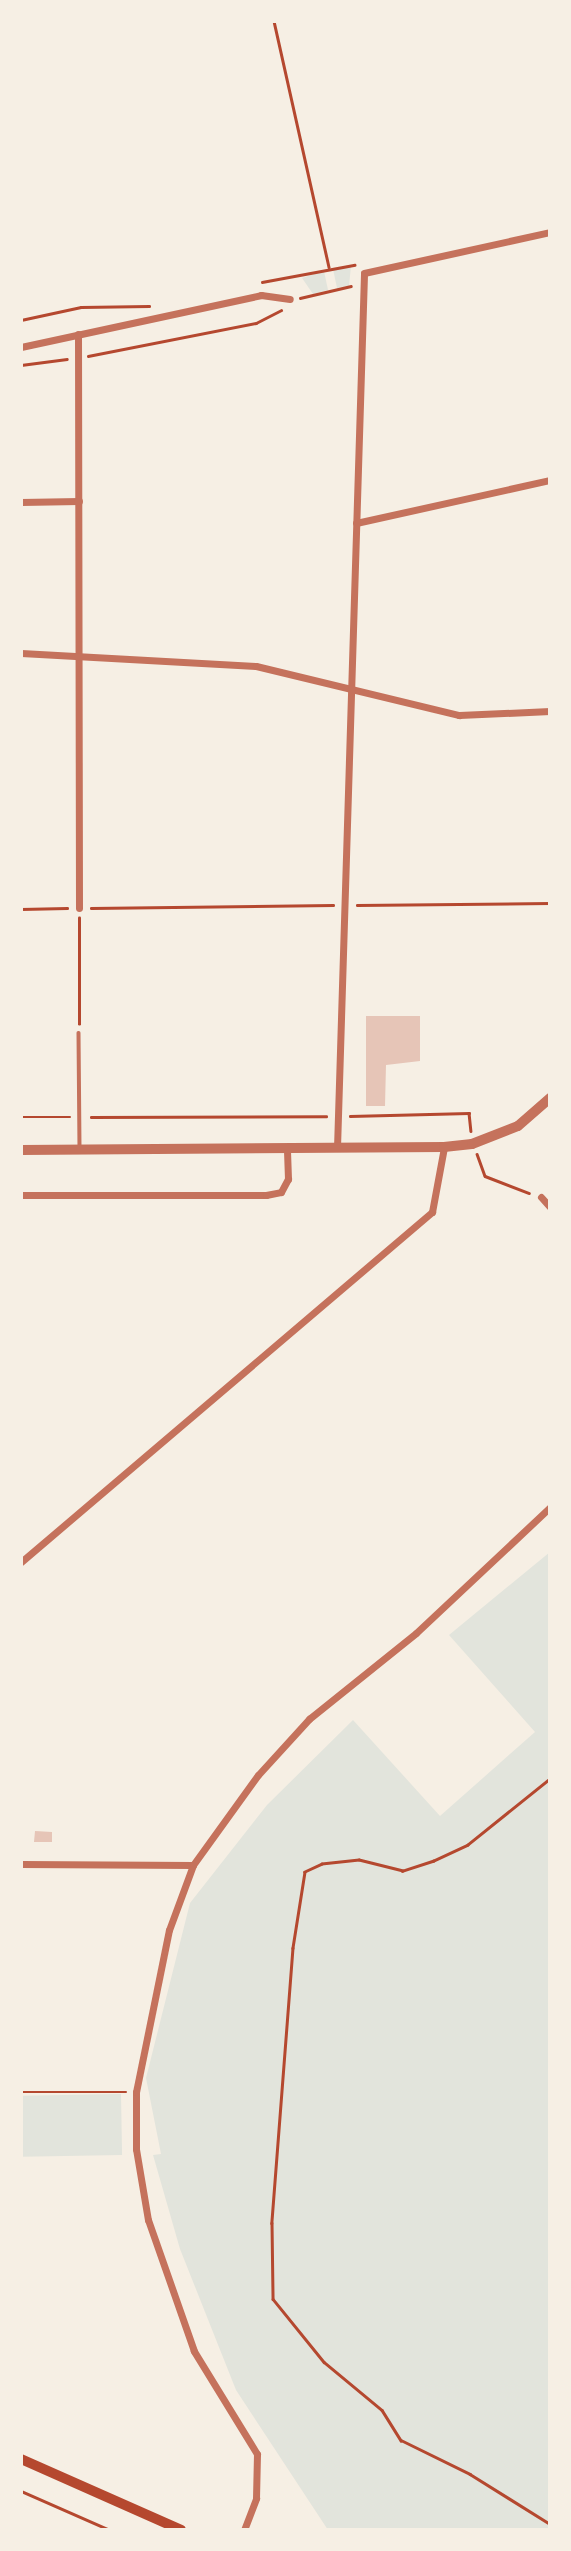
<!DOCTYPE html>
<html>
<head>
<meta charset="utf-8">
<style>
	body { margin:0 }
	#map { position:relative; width:571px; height:2551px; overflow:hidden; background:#f6efe4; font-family:"IBM Plex Serif",serif }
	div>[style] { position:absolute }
	.green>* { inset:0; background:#e2e4dc; transform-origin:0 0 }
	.building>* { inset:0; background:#e6c5b7 }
	.path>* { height:2.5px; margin:-1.25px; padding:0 1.25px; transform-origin:1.25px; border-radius:1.25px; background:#b5482f }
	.service>* { height:3.5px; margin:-1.75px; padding:0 1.75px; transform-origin:1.75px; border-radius:1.75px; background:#c5725c }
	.minor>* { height:7px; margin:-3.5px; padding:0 3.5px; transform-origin:3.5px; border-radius:3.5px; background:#c5725c }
	.tertiary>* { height:10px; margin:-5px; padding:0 5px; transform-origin:5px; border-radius:5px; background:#c5725c }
	.secondary>* { height:10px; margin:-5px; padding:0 5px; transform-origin:5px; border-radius:5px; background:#b5482f }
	span { translate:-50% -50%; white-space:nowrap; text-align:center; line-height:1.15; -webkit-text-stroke:7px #f6efe4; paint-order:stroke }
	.frame { position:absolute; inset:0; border:23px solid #f6efe4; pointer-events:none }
</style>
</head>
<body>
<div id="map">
	<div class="green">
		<div style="clip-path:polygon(351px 266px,349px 286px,337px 288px,333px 269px)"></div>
		<div style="clip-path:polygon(324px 271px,328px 290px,313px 294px,302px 278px)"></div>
		<div style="clip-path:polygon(550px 1552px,550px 2530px,328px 2530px,236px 2390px,180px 2249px,153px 2155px,161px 2154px,146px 2078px,190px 1903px,267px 1805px,353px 1720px,440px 1816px,535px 1732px,449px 1635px)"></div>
		<div style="left:121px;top:2094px;width:61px;height:100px;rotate:89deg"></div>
	</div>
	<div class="building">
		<div style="clip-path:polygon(366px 1016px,420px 1016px,420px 1061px,386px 1065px,385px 1106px,366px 1106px)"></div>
		<div style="clip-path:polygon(35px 1831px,52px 1832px,52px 1842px,34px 1842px)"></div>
	</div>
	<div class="path">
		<div style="left:274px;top:21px;width:252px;rotate:77.4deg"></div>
		<div style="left:262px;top:282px;width:94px;rotate:-10.5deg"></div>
		<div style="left:300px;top:298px;width:52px;rotate:-13.2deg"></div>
		<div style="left:21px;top:320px;width:61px;rotate:-12.2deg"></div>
		<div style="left:81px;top:307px;width:68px;rotate:-0.8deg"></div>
		<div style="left:88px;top:356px;width:171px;rotate:-11.1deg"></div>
		<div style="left:256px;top:323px;width:28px;rotate:-27deg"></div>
		<div style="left:21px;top:365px;width:46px;rotate:-7.4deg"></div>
		<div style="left:357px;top:905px;width:193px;rotate:-0.6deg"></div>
		<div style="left:91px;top:908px;width:242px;rotate:-0.7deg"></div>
		<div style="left:21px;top:909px;width:46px;rotate:-1.2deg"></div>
		<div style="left:79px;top:1024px;width:106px;rotate:-90deg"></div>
		<div style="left:350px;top:1116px;width:119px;rotate:-1.4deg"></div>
		<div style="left:469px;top:1113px;width:18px;rotate:84deg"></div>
		<div style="left:21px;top:1117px;width:49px"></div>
		<div style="left:91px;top:1117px;width:235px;rotate:-0.2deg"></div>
		<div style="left:477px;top:1154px;width:23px;rotate:70deg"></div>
		<div style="left:485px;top:1176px;width:47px;rotate:21.1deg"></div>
		<div style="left:550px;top:1779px;width:105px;rotate:141.2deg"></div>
		<div style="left:468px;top:1845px;width:38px;rotate:155deg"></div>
		<div style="left:434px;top:1861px;width:33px;rotate:162deg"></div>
		<div style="left:403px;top:1871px;width:45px;rotate:-166deg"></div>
		<div style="left:359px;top:1860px;width:37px;rotate:174deg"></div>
		<div style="left:322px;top:1864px;width:19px;rotate:155deg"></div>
		<div style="left:305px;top:1872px;width:77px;rotate:99deg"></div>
		<div style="left:293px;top:1948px;width:276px;rotate:94.4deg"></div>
		<div style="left:272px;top:2223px;width:76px;rotate:89.2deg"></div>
		<div style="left:273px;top:2299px;width:81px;rotate:51deg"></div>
		<div style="left:324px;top:2362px;width:75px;rotate:39.6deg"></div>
		<div style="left:382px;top:2410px;width:36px;rotate:58deg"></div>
		<div style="left:401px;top:2440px;width:77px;rotate:26.2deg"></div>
		<div style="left:470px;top:2474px;width:94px;rotate:32deg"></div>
		<div style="left:21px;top:2092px;width:105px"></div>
		<div style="left:21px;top:2491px;width:97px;rotate:23.7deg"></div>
	</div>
	<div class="service">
		<div style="left:79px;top:1033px;width:114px;rotate:89.5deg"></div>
	</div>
	<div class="minor">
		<div style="left:78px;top:334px;width:574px;rotate:89.9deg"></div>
		<div style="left:21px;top:347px;width:246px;rotate:-12.2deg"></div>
		<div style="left:261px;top:295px;width:29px;rotate:8deg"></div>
		<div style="left:21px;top:502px;width:58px;rotate:-1deg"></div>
		<div style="left:356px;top:523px;width:199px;rotate:-12.5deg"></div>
		<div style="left:21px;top:653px;width:235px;rotate:3.2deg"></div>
		<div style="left:256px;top:666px;width:209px;rotate:13.6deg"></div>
		<div style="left:459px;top:715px;width:91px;rotate:-2.5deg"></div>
		<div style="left:337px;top:1148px;width:875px;rotate:-88.23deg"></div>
		<div style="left:364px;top:273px;width:190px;rotate:-12.4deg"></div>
		<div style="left:21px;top:1195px;width:245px"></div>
		<div style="left:266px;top:1195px;width:15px;rotate:-11deg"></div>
		<div style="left:281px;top:1192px;width:15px;rotate:-62deg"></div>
		<div style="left:288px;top:1179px;width:30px;rotate:-92deg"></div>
		<div style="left:541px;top:1197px;width:13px;rotate:48deg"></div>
		<div style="left:21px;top:1562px;width:540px;rotate:-40.42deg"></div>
		<div style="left:432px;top:1212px;width:66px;rotate:-79.5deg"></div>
		<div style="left:21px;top:1864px;width:172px;rotate:0.3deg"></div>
		<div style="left:244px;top:2530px;width:34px;rotate:-69deg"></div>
		<div style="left:256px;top:2498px;width:44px;rotate:-88.7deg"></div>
		<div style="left:257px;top:2454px;width:121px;rotate:-121.5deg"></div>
		<div style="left:194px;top:2351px;width:139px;rotate:-109.3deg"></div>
		<div style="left:148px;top:2220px;width:72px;rotate:-99.6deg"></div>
		<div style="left:136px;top:2149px;width:57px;rotate:-90deg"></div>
		<div style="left:136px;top:2092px;width:165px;rotate:-78.5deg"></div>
		<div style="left:169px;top:1930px;width:69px;rotate:-69.7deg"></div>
		<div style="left:193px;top:1865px;width:111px;rotate:-54.2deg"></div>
		<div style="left:258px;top:1775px;width:76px;rotate:-47.7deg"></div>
		<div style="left:309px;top:1719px;width:137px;rotate:-38.8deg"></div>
		<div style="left:416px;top:1633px;width:184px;rotate:-43.2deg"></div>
	</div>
	<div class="tertiary">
		<div style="left:21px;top:1150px;width:423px;rotate:-0.4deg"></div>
		<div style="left:444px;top:1147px;width:28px;rotate:-6deg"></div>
		<div style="left:472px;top:1144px;width:49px;rotate:-21.4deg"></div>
		<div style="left:518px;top:1126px;width:43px;rotate:-41.2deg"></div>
	</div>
	<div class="secondary">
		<div style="left:21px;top:2459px;width:175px;rotate:23.9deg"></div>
	</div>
	<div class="frame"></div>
</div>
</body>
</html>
